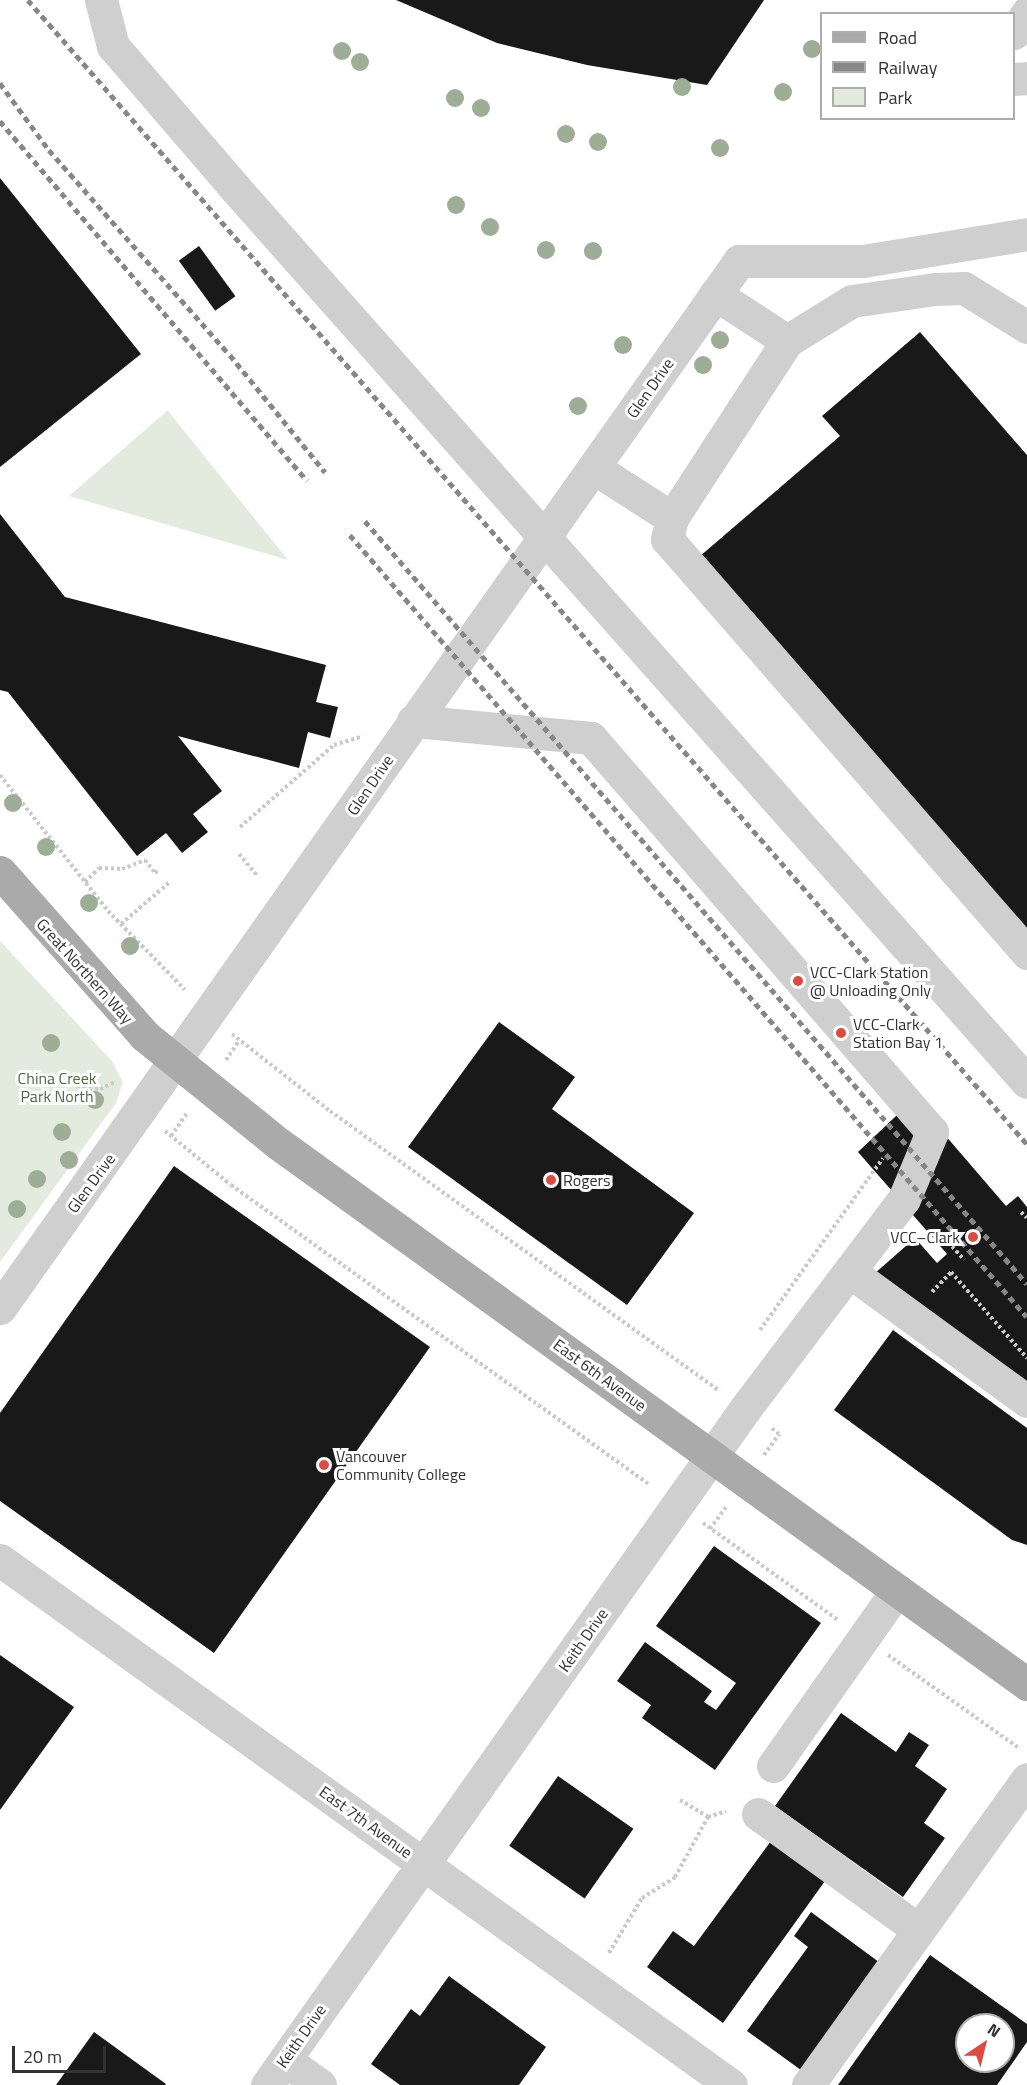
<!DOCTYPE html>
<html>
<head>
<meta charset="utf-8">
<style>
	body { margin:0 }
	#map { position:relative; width:1027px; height:2085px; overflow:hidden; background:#fff; font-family:"Titillium Web",sans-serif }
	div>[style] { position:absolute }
	.green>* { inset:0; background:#e3eade }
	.building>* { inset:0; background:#191919; transform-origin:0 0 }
	.path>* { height:4px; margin-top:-2px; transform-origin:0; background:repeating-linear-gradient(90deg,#c9c9c9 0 3px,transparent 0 6px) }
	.minor>* { height:33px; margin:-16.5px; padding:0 16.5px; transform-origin:16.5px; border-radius:16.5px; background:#cfcfcf }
	.major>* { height:33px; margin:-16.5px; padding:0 16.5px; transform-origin:16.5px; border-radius:16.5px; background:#aaa }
	.rail>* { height:4.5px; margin-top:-2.25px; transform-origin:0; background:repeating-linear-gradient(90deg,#878787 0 6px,transparent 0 10.5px) }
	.trees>* { width:18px; height:18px; margin:-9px; border-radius:50%; background:#9eae96 }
	.dots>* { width:16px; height:16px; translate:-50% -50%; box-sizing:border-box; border:3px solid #fff; border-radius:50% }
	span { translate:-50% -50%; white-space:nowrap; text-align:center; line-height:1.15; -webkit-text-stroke:6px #fff; paint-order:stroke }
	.street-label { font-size:16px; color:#323232 }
	.poi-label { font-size:16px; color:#323232 }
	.left { translate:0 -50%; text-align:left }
	.right { translate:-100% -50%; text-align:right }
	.park-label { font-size:16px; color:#4f6c41 }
	.legend { position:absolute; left:820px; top:12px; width:195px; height:108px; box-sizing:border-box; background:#fff; border:2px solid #adadad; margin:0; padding:8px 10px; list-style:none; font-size:18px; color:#323232 }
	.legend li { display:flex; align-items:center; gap:12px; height:30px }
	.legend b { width:30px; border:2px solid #adadad }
	.north { position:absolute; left:955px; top:2013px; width:60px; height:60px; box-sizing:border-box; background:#fff; border:2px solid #adadad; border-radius:50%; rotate:35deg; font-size:16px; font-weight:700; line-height:24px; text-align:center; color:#323232 }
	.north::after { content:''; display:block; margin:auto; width:21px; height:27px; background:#dd4a40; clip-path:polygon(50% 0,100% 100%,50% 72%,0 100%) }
	.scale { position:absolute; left:12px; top:2046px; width:94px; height:27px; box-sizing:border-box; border:3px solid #323232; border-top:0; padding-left:8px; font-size:18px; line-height:21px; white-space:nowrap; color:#323232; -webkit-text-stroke:4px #fff; paint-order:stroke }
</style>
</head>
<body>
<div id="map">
	<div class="green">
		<div style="clip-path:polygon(168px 410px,168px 411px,288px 560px,69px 496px)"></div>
		<div style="clip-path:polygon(0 941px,112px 1061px,123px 1082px,116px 1103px,0 1262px)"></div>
	</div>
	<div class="building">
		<div style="clip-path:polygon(396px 0,764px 0,707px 85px,587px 65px,497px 43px)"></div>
		<div style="clip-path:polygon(0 178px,141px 354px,0 467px)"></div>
		<div style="left:199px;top:246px;width:62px;height:25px;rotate:54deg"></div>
		<div style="clip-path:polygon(920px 332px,1027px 455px,1027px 938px,699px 557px,840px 436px,822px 416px)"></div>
		<div style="clip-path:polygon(0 514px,65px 597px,326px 665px,316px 702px,338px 707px,330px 738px,308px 732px,299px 768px,178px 736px,222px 791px,193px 814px,208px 832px,182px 853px,166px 833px,137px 856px,8px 692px,0 690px)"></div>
		<div style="clip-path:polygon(499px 1022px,575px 1077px,552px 1109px,694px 1213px,627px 1305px,408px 1147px)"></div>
		<div style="clip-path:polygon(914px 1099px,1006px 1206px,1018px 1196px,1027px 1207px,1027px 1383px,874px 1274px,915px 1238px,937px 1263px,947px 1254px,858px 1152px)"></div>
		<div style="clip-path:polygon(174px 1166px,430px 1347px,214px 1653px,0 1501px,0 1413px)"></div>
		<div style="clip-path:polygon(893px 1330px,1027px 1428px,1027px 1545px,1012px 1540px,834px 1410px)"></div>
		<div style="clip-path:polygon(714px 1546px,821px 1623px,715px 1770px,642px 1718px,651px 1705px,617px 1681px,645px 1642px,712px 1691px,704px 1702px,716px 1710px,736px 1683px,656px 1626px)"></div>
		<div style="clip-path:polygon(0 1655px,74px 1707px,0 1810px)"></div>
		<div style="clip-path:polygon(841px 1713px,896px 1752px,909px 1732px,929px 1745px,915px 1766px,947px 1789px,924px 1823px,945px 1838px,903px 1897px,775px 1806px)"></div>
		<div style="left:558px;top:1776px;width:92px;height:85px;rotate:35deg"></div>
		<div style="clip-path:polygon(771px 1841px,825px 1881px,723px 2023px,647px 1967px,673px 1931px,694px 1946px)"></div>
		<div style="clip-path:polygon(811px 1912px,883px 1965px,805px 2073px,747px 2031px,808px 1947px,794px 1936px)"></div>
		<div style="clip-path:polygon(evenodd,930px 1955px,1027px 2024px,1027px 2042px,997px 2085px,838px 2085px,930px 1955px,967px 2025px,1003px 2025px,1003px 2061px,967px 2061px,967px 2025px)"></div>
		<div style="clip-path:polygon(449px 1976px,546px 2047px,519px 2085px,400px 2085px,371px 2064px,411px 2009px,420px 2016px)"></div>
		<div style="clip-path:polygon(94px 2032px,166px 2084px,165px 2085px,56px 2085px)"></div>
	</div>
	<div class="path">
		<div style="left:0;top:775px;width:174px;rotate:51.5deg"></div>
		<div style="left:108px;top:911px;width:110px;rotate:45.7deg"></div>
		<div style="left:240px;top:827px;width:125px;rotate:-41.1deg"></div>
		<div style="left:334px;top:745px;width:30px;rotate:-17deg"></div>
		<div style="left:239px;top:854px;width:30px;rotate:50deg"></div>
		<div style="left:85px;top:882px;width:20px;rotate:-45deg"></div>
		<div style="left:99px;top:868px;width:23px;rotate:2deg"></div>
		<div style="left:122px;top:869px;width:25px;rotate:-21deg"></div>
		<div style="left:145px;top:860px;width:16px;rotate:52deg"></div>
		<div style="left:155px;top:873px;width:6px;rotate:-39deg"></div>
		<div style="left:121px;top:924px;width:66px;rotate:-40.7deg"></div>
		<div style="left:232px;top:1034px;width:125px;rotate:38.2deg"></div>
		<div style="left:330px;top:1111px;width:480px;rotate:35.7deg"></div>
		<div style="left:226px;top:1060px;width:23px;rotate:-56deg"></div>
		<div style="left:77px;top:1087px;width:23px;rotate:5deg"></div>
		<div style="left:100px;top:1089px;width:17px;rotate:-25deg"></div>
		<div style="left:165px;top:1131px;width:85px;rotate:39.3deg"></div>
		<div style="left:231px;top:1185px;width:515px;rotate:35.6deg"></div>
		<div style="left:171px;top:1136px;width:29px;rotate:-55deg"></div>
		<div style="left:1021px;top:1212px;width:8px;rotate:45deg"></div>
		<div style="left:933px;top:1239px;width:9px;rotate:-41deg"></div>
		<div style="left:940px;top:1233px;width:36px;rotate:48deg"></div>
		<div style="left:932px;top:1292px;width:28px;rotate:-46deg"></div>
		<div style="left:951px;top:1272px;width:115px;rotate:48.5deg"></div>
		<div style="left:760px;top:1330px;width:211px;rotate:-54.4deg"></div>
		<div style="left:764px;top:1455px;width:26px;rotate:-54deg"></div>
		<div style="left:779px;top:1434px;width:11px;rotate:-142deg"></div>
		<div style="left:703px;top:1523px;width:166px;rotate:35.7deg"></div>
		<div style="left:710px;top:1529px;width:27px;rotate:-54deg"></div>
		<div style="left:888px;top:1655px;width:161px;rotate:35.4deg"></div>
		<div style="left:680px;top:1800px;width:33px;rotate:31deg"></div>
		<div style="left:609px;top:1953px;width:64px;rotate:-59deg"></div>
		<div style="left:642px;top:1898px;width:39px;rotate:-32deg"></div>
		<div style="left:675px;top:1877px;width:68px;rotate:-61.2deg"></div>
		<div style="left:708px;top:1817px;width:19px;rotate:-18deg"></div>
	</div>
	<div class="minor">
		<div style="left:101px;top:0;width:48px;rotate:75.4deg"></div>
		<div style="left:113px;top:46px;width:187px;rotate:49.3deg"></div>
		<div style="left:235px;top:188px;width:1194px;rotate:48.46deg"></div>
		<div style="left:1014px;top:33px;width:24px;rotate:-57deg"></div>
		<div style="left:1014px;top:79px;width:13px;rotate:-4deg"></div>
		<div style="left:715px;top:294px;width:86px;rotate:33.1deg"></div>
		<div style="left:787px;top:341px;width:76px;rotate:-31.6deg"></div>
		<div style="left:852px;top:301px;width:84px;rotate:-8.2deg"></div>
		<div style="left:935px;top:289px;width:29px;rotate:-2deg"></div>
		<div style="left:964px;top:288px;width:74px;rotate:31.8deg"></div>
		<div style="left:787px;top:341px;width:211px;rotate:123deg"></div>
		<div style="left:672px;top:518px;width:22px;rotate:103deg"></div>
		<div style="left:667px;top:539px;width:549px;rotate:48.99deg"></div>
		<div style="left:594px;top:468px;width:93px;rotate:32.7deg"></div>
		<div style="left:850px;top:1272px;width:219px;rotate:36.1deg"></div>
		<div style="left:0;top:1308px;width:1282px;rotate:-54.78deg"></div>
		<div style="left:739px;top:261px;width:124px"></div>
		<div style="left:863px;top:261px;width:166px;rotate:-9.3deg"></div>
		<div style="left:0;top:1560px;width:900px;rotate:35.69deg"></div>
		<div style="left:773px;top:1766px;width:215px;rotate:-54.8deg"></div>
		<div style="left:758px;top:1814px;width:198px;rotate:35.8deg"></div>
		<div style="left:285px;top:2060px;width:43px;rotate:35.5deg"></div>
		<div style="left:267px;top:2085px;width:828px;rotate:-54.74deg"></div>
		<div style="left:745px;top:1409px;width:263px;rotate:-52.9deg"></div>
		<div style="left:904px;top:1199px;width:73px;rotate:-67.3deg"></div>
		<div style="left:932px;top:1132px;width:521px;rotate:-130.88deg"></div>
		<div style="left:591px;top:738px;width:179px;rotate:-174.5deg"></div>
		<div style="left:808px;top:2085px;width:376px;rotate:-54.4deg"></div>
	</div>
	<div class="major">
		<div style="left:0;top:872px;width:219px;rotate:48.5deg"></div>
		<div style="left:145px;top:1036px;width:172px;rotate:38.9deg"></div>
		<div style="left:279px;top:1144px;width:923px;rotate:35.83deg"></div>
	</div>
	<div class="rail">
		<div style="left:28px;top:0;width:1519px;rotate:48.87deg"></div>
		<div style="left:0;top:83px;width:83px;rotate:53.8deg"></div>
		<div style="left:49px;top:150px;width:273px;rotate:48.6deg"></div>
		<div style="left:230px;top:355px;width:151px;rotate:50.9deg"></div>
		<div style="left:0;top:121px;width:473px;rotate:49.5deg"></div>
		<div style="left:365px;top:521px;width:1010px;rotate:49.05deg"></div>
		<div style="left:350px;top:535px;width:1034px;rotate:49.12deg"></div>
	</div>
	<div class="trees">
		<div style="left:812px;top:49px"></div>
		<div style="left:342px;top:51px"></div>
		<div style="left:360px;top:62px"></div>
		<div style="left:682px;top:87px"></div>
		<div style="left:783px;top:92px"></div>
		<div style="left:455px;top:98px"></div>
		<div style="left:481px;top:108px"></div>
		<div style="left:566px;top:134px"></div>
		<div style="left:598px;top:142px"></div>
		<div style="left:720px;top:148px"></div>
		<div style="left:456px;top:205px"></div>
		<div style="left:490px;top:227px"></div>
		<div style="left:546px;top:250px"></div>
		<div style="left:593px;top:251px"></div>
		<div style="left:720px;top:340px"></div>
		<div style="left:623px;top:345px"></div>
		<div style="left:703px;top:365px"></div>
		<div style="left:578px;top:406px"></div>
		<div style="left:13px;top:803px"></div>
		<div style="left:46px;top:847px"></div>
		<div style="left:89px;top:903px"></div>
		<div style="left:130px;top:946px"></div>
		<div style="left:51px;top:1043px"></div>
		<div style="left:95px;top:1100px"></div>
		<div style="left:62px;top:1132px"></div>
		<div style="left:69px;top:1160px"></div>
		<div style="left:37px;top:1179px"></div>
		<div style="left:17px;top:1209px"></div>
	</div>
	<div class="dots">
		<div style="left:798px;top:981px;background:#dd4a40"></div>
		<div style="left:841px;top:1033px;background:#dd4a40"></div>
		<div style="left:551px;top:1180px;background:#dd4a40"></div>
		<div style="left:973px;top:1237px;background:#dd4a40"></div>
		<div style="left:324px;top:1465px;background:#dd4a40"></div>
	</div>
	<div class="street-label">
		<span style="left:650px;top:388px;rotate:-55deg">Glen Drive</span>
		<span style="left:370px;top:785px;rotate:-56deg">Glen Drive</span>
		<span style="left:85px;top:971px;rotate:48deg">Great Northern Way</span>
		<span style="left:91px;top:1183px;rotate:-54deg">Glen Drive</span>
		<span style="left:600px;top:1375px;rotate:36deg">East 6th Avenue</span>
		<span style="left:583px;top:1640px;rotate:-55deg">Keith Drive</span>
		<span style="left:366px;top:1822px;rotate:36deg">East 7th Avenue</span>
		<span style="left:301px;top:2036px;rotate:-55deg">Keith Drive</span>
	</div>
	<div class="poi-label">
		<span class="left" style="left:810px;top:981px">VCC-Clark Station<br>@ Unloading Only</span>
		<span class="left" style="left:853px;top:1033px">VCC-Clark<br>Station Bay 1</span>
		<span class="left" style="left:563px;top:1180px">Rogers</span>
		<span class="right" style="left:960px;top:1237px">VCC–Clark</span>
		<span class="left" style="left:336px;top:1465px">Vancouver<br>Community College</span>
	</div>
	<div class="park-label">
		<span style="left:57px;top:1087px">China Creek<br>Park North</span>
	</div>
	<ul class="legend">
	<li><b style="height:8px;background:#aaa"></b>Road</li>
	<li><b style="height:8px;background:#878787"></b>Railway</li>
	<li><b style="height:16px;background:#e3eade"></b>Park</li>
	</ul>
	<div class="north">N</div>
	<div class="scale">20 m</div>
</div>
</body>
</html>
